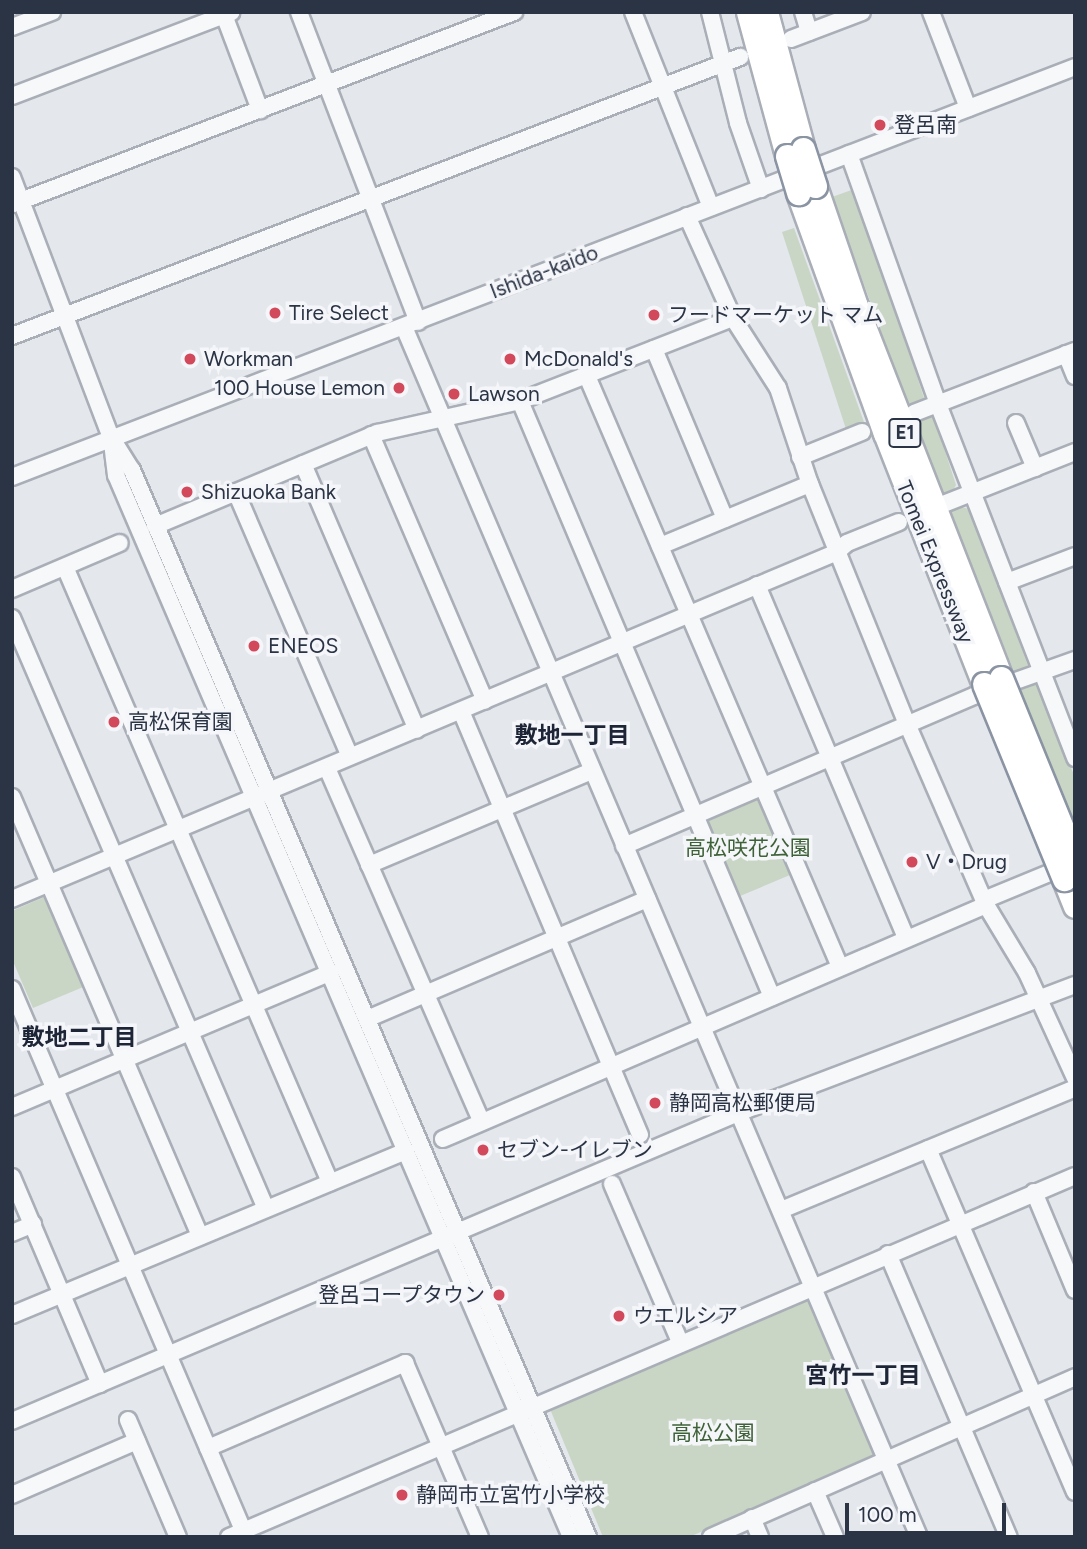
<!DOCTYPE html>
<html>
<head>
<meta charset="utf-8">
<style>
	body { margin:0 }
	#map { position:relative; width:1087px; height:1549px; overflow:hidden; background:#e4e7ec; font-family:Figtree,"Noto Sans JP",sans-serif }
	div>[style] { position:absolute }
	.green>* { inset:0; background:#c9d6c5; transform-origin:0 0 }
	.roads { filter:drop-shadow(2px 0 #a9aeb7) drop-shadow(-2px 0 #a9aeb7) drop-shadow(0 2px #a9aeb7) drop-shadow(0 -2px #a9aeb7) }
	.minor>* { height:16px; margin:-8px; padding:0 8px; transform-origin:8px; border-radius:8px; background:#f7f8fa }
	.highway>* { height:23px; margin:-11.5px; padding:0 11.5px; transform-origin:11.5px; border-radius:11.5px; background:#fff }
	.bridges { filter:drop-shadow(2px 0 #8b94a3) drop-shadow(-2px 0 #8b94a3) drop-shadow(0 2px #8b94a3) drop-shadow(0 -2px #8b94a3) }
	.highway-bridge>* { height:23px; margin:-11.5px; padding:0 11.5px; transform-origin:11.5px; border-radius:11.5px; background:#fff }
	.dots>* { width:19px; height:19px; translate:-50% -50%; box-sizing:border-box; border:4px solid #f4f6f9; border-radius:50% }
	span { translate:-50% -50%; white-space:nowrap; text-align:center; line-height:1.15; -webkit-text-stroke:7px #f4f6f9; paint-order:stroke }
	.shield-label span { padding:2px 5px; background:#f4f6f9; border:2px solid; border-radius:5px; -webkit-text-stroke-width:0 }
	.shield-label { font-size:19px; color:#2b3445; font-weight:700 }
	.poi-label { font-size:21px; color:#2b3445 }
	.left { translate:0 -50%; text-align:left }
	.right { translate:-100% -50%; text-align:right }
	.street-label { font-size:21px; color:#2b3445 }
	.park-label { font-size:21px; color:#3f6138 }
	.neighbourhood-label { font-size:23px; color:#1d2536; font-weight:700 }
	.frame { position:absolute; inset:0; border:14px solid #2b3445; pointer-events:none }
	.scale { position:absolute; left:845px; top:1503px; width:161px; height:32px; box-sizing:border-box; border:4px solid #2b3445; border-top:0; padding-left:9px; font-size:21px; line-height:24px; white-space:nowrap; color:#2b3445; -webkit-text-stroke:5px #f4f6f9; paint-order:stroke }
</style>
</head>
<body>
<div id="map">
	<div class="green">
		<div style="clip-path:polygon(857px 188px,924px 398px,920px 404px,909px 408px,832px 197px)"></div>
		<div style="clip-path:polygon(794px 228px,864px 422px,846px 429px,782px 232px)"></div>
		<div style="clip-path:polygon(928px 415px,934px 417px,956px 485px,950px 496px,944px 498px,913px 419px)"></div>
		<div style="clip-path:polygon(956px 507px,966px 508px,971px 513px,1028px 666px,1016px 676px,948px 510px)"></div>
		<div style="clip-path:polygon(1034px 681px,1075px 777px,1075px 824px,1019px 688px)"></div>
		<div style="left:761px;top:797px;width:83px;height:63px;rotate:67deg"></div>
		<div style="clip-path:polygon(49px 895px,88px 985px,33px 1008px,12px 959px,12px 911px)"></div>
		<div style="clip-path:polygon(810px 1298px,877px 1457px,689px 1537px,603px 1537px,550px 1409px)"></div>
	</div>
	<div class="roads">
		<div class="minor">
			<div style="left:299px;top:12px;width:332px;rotate:69deg"></div>
			<div style="left:633px;top:12px;width:210px;rotate:68.2deg"></div>
			<div style="left:710px;top:12px;width:114px;rotate:75.8deg"></div>
			<div style="left:738px;top:123px;width:70px;rotate:70.8deg"></div>
			<div style="left:803px;top:12px;width:21px;rotate:73deg"></div>
			<div style="left:931px;top:12px;width:103px;rotate:68.9deg"></div>
			<div style="left:224px;top:15px;width:102px;rotate:69.2deg"></div>
			<div style="left:12px;top:27px;width:43px;rotate:-20.6deg"></div>
			<div style="left:791px;top:39px;width:76px;rotate:-20.8deg"></div>
			<div style="left:12px;top:96px;width:235px;rotate:-20.9deg"></div>
			<div style="left:849px;top:154px;width:265px;rotate:70.4deg"></div>
			<div style="left:938px;top:404px;width:380px;rotate:68.8deg"></div>
			<div style="left:12px;top:177px;width:278px;rotate:69.2deg"></div>
			<div style="left:111px;top:437px;width:39px;rotate:58deg"></div>
			<div style="left:132px;top:470px;width:1160px;rotate:66.86deg"></div>
			<div style="left:13px;top:204px;width:537px;rotate:-20.97deg"></div>
			<div style="left:687px;top:216px;width:112px;rotate:65.7deg"></div>
			<div style="left:733px;top:318px;width:83px;rotate:57.3deg"></div>
			<div style="left:778px;top:388px;width:101px;rotate:71.6deg"></div>
			<div style="left:810px;top:484px;width:261px;rotate:68deg"></div>
			<div style="left:908px;top:726px;width:195px;rotate:66.5deg"></div>
			<div style="left:986px;top:905px;width:79px;rotate:58.9deg"></div>
			<div style="left:1027px;top:973px;width:115px;rotate:65.4deg"></div>
			<div style="left:404px;top:327px;width:1315px;rotate:66.94deg"></div>
			<div style="left:12px;top:336px;width:780px;rotate:-20.97deg"></div>
			<div style="left:654px;top:349px;width:184px;rotate:67.3deg"></div>
			<div style="left:1066px;top:354px;width:24px;rotate:68deg"></div>
			<div style="left:587px;top:376px;width:643px;rotate:66.82deg"></div>
			<div style="left:520px;top:401px;width:647px;rotate:67.08deg"></div>
			<div style="left:914px;top:413px;width:173px;rotate:-21.1deg"></div>
			<div style="left:1016px;top:423px;width:49px;rotate:67.1deg"></div>
			<div style="left:371px;top:435px;width:289px;rotate:66.8deg"></div>
			<div style="left:112px;top:443px;width:32px;rotate:83deg"></div>
			<div style="left:116px;top:475px;width:1155px;rotate:66.81deg"></div>
			<div style="left:800px;top:457px;width:67px;rotate:-22deg"></div>
			<div style="left:303px;top:464px;width:289px;rotate:66.8deg"></div>
			<div style="left:12px;top:477px;width:1139px;rotate:-21.09deg"></div>
			<div style="left:236px;top:492px;width:288px;rotate:66.7deg"></div>
			<div style="left:946px;top:503px;width:139px;rotate:-21.6deg"></div>
			<div style="left:155px;top:526px;width:241px;rotate:-22.7deg"></div>
			<div style="left:377px;top:433px;width:147px;rotate:-12.6deg"></div>
			<div style="left:520px;top:401px;width:229px;rotate:-21.3deg"></div>
			<div style="left:660px;top:546px;width:162px;rotate:-22.5deg"></div>
			<div style="left:65px;top:567px;width:670px;rotate:66.69deg"></div>
			<div style="left:1007px;top:582px;width:73px;rotate:-20.9deg"></div>
			<div style="left:757px;top:585px;width:382px;rotate:67.1deg"></div>
			<div style="left:12px;top:589px;width:117px;rotate:-23.1deg"></div>
			<div style="left:12px;top:618px;width:643px;rotate:66.74deg"></div>
			<div style="left:461px;top:711px;width:460px;rotate:67.1deg"></div>
			<div style="left:327px;top:768px;width:386px;rotate:66.4deg"></div>
			<div style="left:12px;top:797px;width:478px;rotate:66.8deg"></div>
			<div style="left:624px;top:846px;width:383px;rotate:-23.2deg"></div>
			<div style="left:976px;top:695px;width:105px;rotate:-19.5deg"></div>
			<div style="left:369px;top:865px;width:242px;rotate:-22.9deg"></div>
			<div style="left:12px;top:899px;width:895px;rotate:-22.81deg"></div>
			<div style="left:837px;top:552px;width:13px;rotate:-42deg"></div>
			<div style="left:847px;top:543px;width:56px;rotate:-22deg"></div>
			<div style="left:984px;top:900px;width:92px;rotate:-22.4deg"></div>
			<div style="left:12px;top:989px;width:596px;rotate:66.88deg"></div>
			<div style="left:367px;top:1019px;width:305px;rotate:-23.2deg"></div>
			<div style="left:12px;top:1107px;width:346px;rotate:-22.9deg"></div>
			<div style="left:443px;top:1139px;width:591px;rotate:-23.31deg"></div>
			<div style="left:928px;top:1149px;width:373px;rotate:66.8deg"></div>
			<div style="left:12px;top:1177px;width:225px;rotate:67deg"></div>
			<div style="left:612px;top:1184px;width:172px;rotate:66.7deg"></div>
			<div style="left:1034px;top:1192px;width:106px;rotate:67.3deg"></div>
			<div style="left:781px;top:1210px;width:318px;rotate:-22.5deg"></div>
			<div style="left:12px;top:1233px;width:23px;rotate:-23deg"></div>
			<div style="left:888px;top:1254px;width:308px;rotate:66.9deg"></div>
			<div style="left:12px;top:1315px;width:427px;rotate:-22.6deg"></div>
			<div style="left:128px;top:1420px;width:127px;rotate:66.9deg"></div>
			<div style="left:12px;top:1421px;width:789px;rotate:-22.99deg"></div>
			<div style="left:738px;top:1113px;width:360px;rotate:-20.8deg"></div>
			<div style="left:208px;top:1448px;width:215px;rotate:-23.3deg"></div>
			<div style="left:405px;top:1363px;width:189px;rotate:66.7deg"></div>
			<div style="left:815px;top:1491px;width:50px;rotate:66.5deg"></div>
			<div style="left:12px;top:1495px;width:136px;rotate:-23.4deg"></div>
			<div style="left:752px;top:1518px;width:21px;rotate:67deg"></div>
			<div style="left:229px;top:1537px;width:920px;rotate:-23.11deg"></div>
			<div style="left:711px;top:1537px;width:398px;rotate:-23.7deg"></div>
		</div>
		<div class="highway">
			<div style="left:748px;top:12px;width:149px;rotate:74.8deg"></div>
			<div style="left:766px;top:12px;width:142px;rotate:74.9deg"></div>
			<div style="left:815px;top:186px;width:127px;rotate:71.1deg"></div>
			<div style="left:856px;top:306px;width:399px;rotate:68.7deg"></div>
			<div style="left:798px;top:193px;width:255px;rotate:70.1deg"></div>
			<div style="left:885px;top:433px;width:270px;rotate:68.5deg"></div>
			<div style="left:1064px;top:879px;width:29px;rotate:68deg"></div>
		</div>
	</div>
	<div class="bridges">
		<div class="highway-bridge">
			<div style="left:803px;top:149px;width:39px;rotate:72deg"></div>
			<div style="left:787px;top:156px;width:39px;rotate:73deg"></div>
			<div style="left:1001px;top:678px;width:196px;rotate:67.8deg"></div>
			<div style="left:984px;top:684px;width:211px;rotate:67.7deg"></div>
		</div>
	</div>
	<div class="dots">
		<div style="left:880px;top:125px;background:#d1495b"></div>
		<div style="left:275px;top:313px;background:#d1495b"></div>
		<div style="left:654px;top:315px;background:#d1495b"></div>
		<div style="left:190px;top:359px;background:#d1495b"></div>
		<div style="left:510px;top:359px;background:#d1495b"></div>
		<div style="left:399px;top:388px;background:#d1495b"></div>
		<div style="left:454px;top:394px;background:#d1495b"></div>
		<div style="left:187px;top:492px;background:#d1495b"></div>
		<div style="left:254px;top:646px;background:#d1495b"></div>
		<div style="left:114px;top:722px;background:#d1495b"></div>
		<div style="left:912px;top:862px;background:#d1495b"></div>
		<div style="left:655px;top:1103px;background:#d1495b"></div>
		<div style="left:483px;top:1150px;background:#d1495b"></div>
		<div style="left:499px;top:1295px;background:#d1495b"></div>
		<div style="left:619px;top:1316px;background:#d1495b"></div>
		<div style="left:402px;top:1495px;background:#d1495b"></div>
	</div>
	<div class="shield-label">
		<span style="left:905px;top:433px">E1</span>
	</div>
	<div class="poi-label">
		<span class="left" style="left:894px;top:125px">登呂南</span>
		<span class="left" style="left:289px;top:313px">Tire Select</span>
		<span class="left" style="left:668px;top:315px">フードマーケット マム</span>
		<span class="left" style="left:204px;top:359px">Workman</span>
		<span class="left" style="left:524px;top:359px">McDonald's</span>
		<span class="right" style="left:385px;top:388px">100 House Lemon</span>
		<span class="left" style="left:468px;top:394px">Lawson</span>
		<span class="left" style="left:201px;top:492px">Shizuoka Bank</span>
		<span class="left" style="left:268px;top:646px">ENEOS</span>
		<span class="left" style="left:128px;top:722px">高松保育園</span>
		<span class="left" style="left:926px;top:862px">V・Drug</span>
		<span class="left" style="left:669px;top:1103px">静岡高松郵便局</span>
		<span class="left" style="left:497px;top:1150px">セブン-イレブン</span>
		<span class="right" style="left:485px;top:1295px">登呂コープタウン</span>
		<span class="left" style="left:633px;top:1316px">ウエルシア</span>
		<span class="left" style="left:416px;top:1495px">静岡市立宮竹小学校</span>
	</div>
	<div class="street-label">
		<span style="left:544px;top:272px;rotate:-21deg">Ishida-kaido</span>
		<span style="left:935px;top:562px;rotate:68deg">Tomei Expressway</span>
	</div>
	<div class="park-label">
		<span style="left:748px;top:848px">高松咲花公園</span>
		<span style="left:713px;top:1433px">高松公園</span>
	</div>
	<div class="neighbourhood-label">
		<span style="left:572px;top:735px">敷地一丁目</span>
		<span style="left:79px;top:1037px">敷地二丁目</span>
		<span style="left:863px;top:1375px">宮竹一丁目</span>
	</div>
	<div class="frame"></div>
	<div class="scale">100 m</div>
</div>
</body>
</html>
